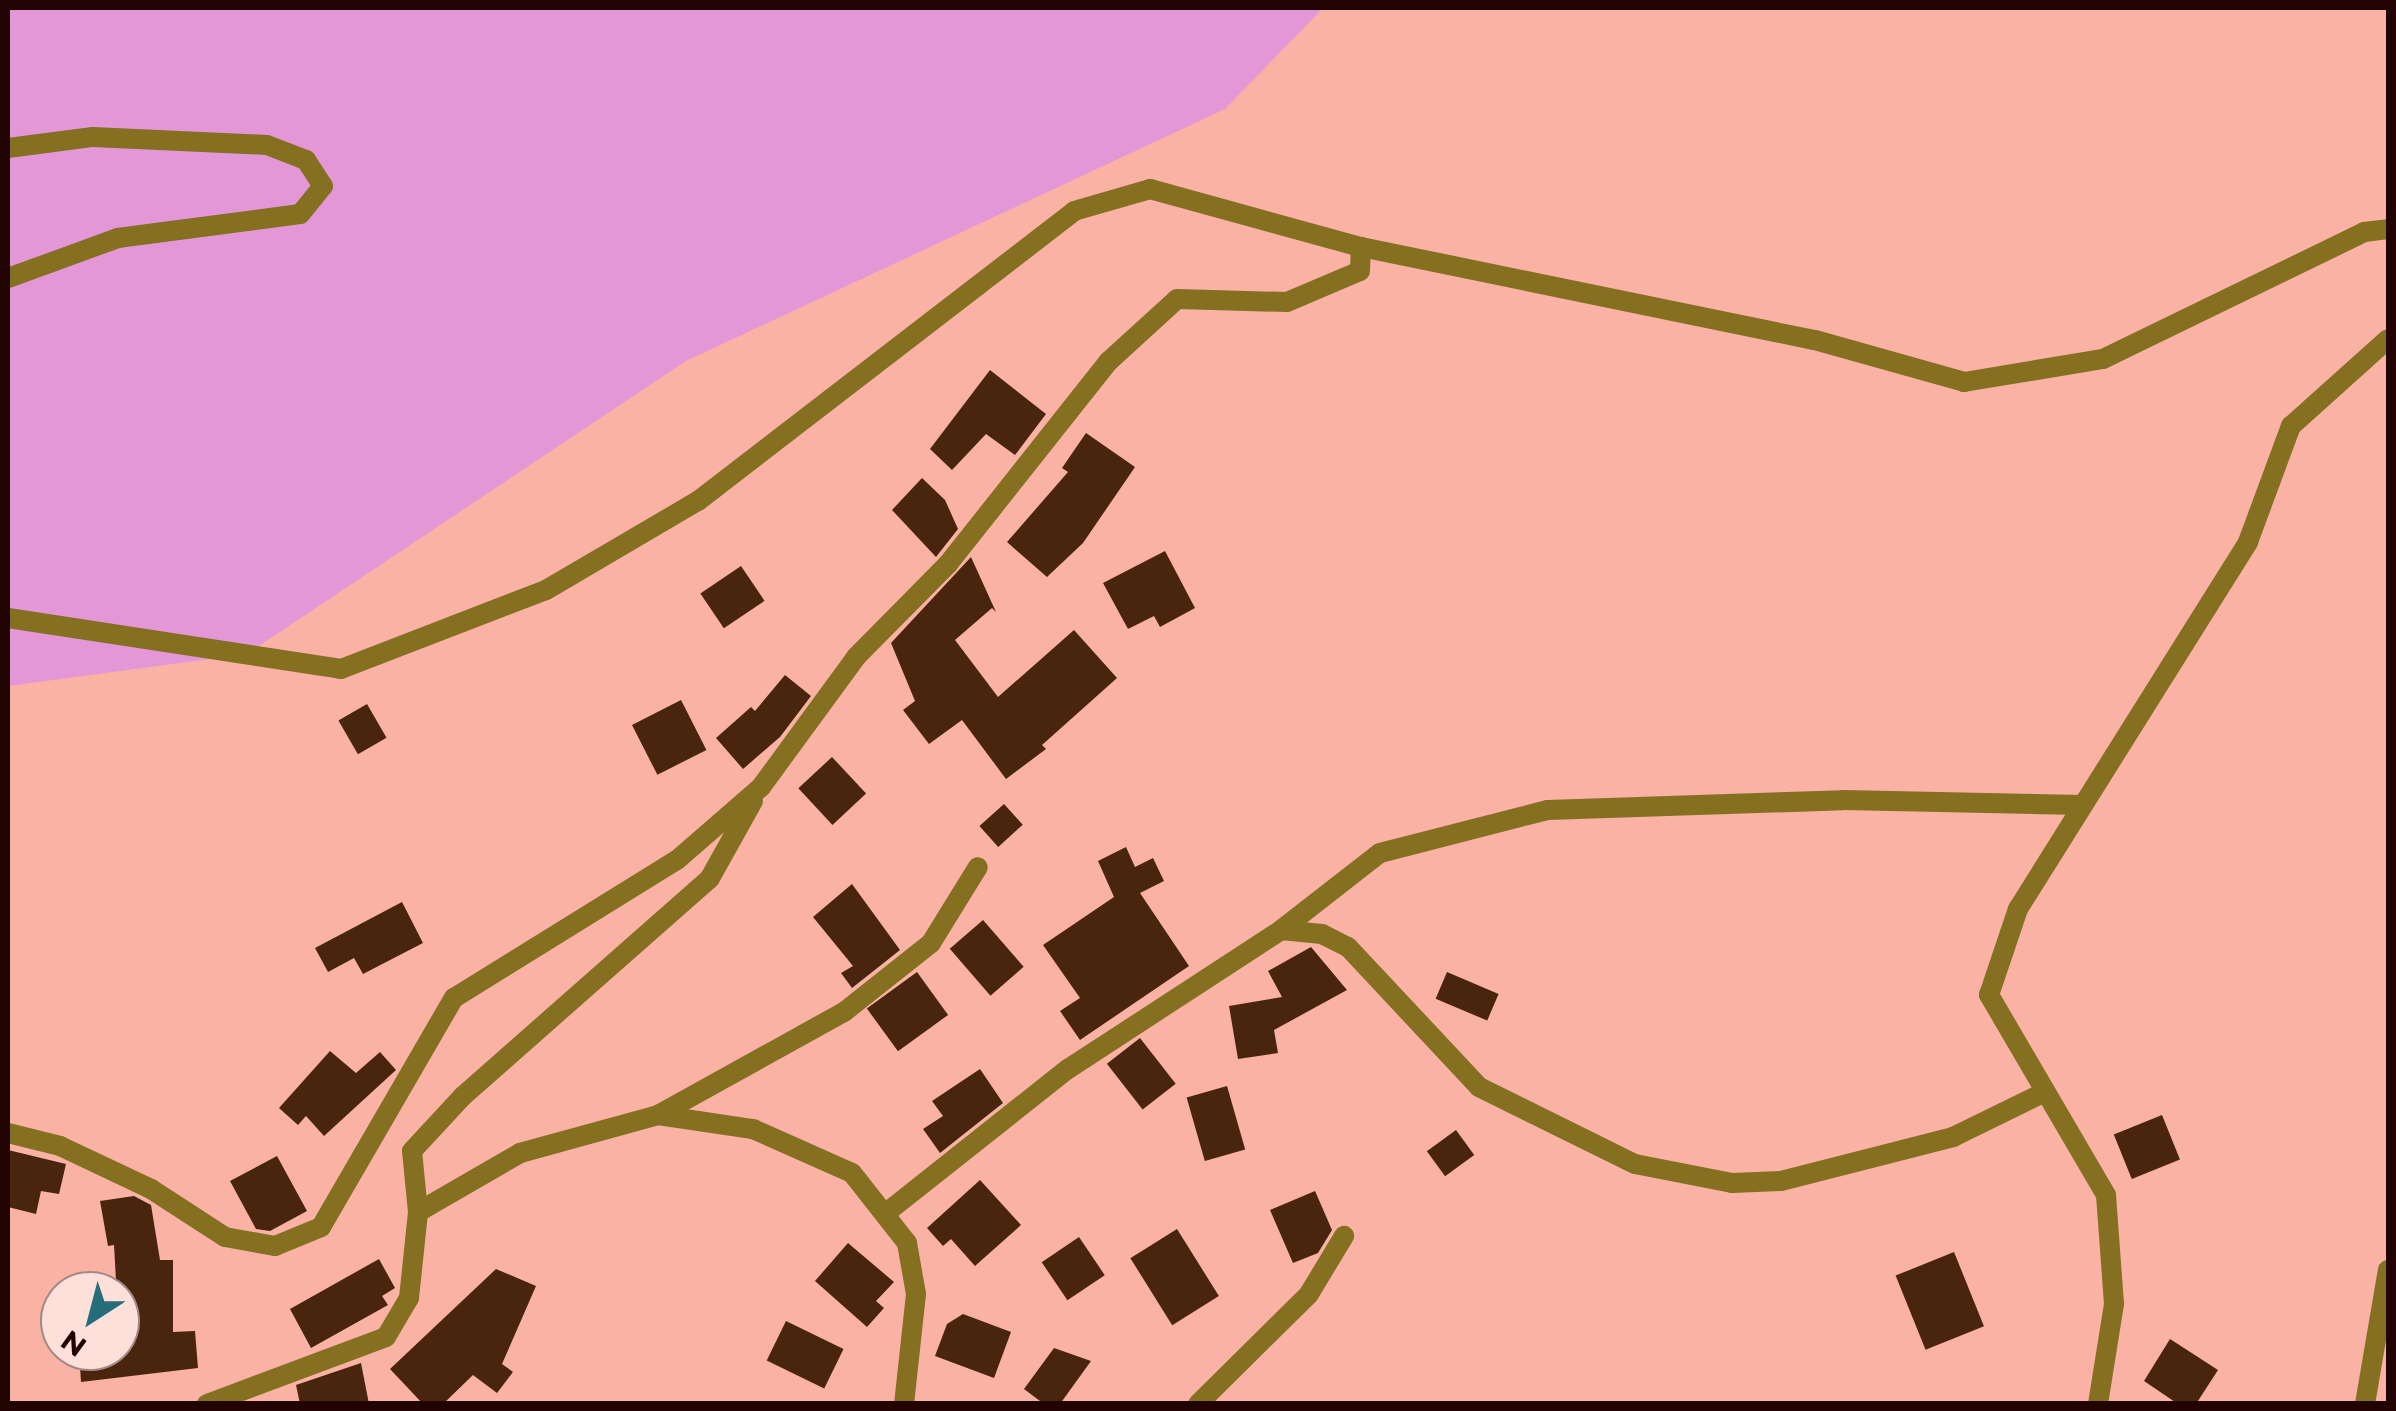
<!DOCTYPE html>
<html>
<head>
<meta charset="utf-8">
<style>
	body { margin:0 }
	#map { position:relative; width:2396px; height:1411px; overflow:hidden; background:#f9b2a3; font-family:Montserrat,sans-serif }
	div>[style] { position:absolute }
	.green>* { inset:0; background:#e397d6 }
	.building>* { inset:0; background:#48250c; transform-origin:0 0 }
	.minor>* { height:20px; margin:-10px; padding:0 10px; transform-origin:10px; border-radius:10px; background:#856f20 }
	span { translate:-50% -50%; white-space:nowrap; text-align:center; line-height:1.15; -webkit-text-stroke:10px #fce0d9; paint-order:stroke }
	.frame { position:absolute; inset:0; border:10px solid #210402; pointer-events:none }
	.north { position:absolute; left:40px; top:1271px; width:100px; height:100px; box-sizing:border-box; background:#fce0d9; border:2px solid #a48883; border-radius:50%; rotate:216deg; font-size:28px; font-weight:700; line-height:40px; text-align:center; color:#210402 }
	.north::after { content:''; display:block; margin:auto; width:35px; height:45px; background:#266d7a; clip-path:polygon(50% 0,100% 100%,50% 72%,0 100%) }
</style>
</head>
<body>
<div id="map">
	<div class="green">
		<div style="clip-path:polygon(8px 8px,1323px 8px,1225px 109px,686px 361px,247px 654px,8px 686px)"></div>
	</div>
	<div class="building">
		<div style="clip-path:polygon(990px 370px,1046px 414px,1015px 455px,986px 434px,952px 470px,930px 449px)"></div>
		<div style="clip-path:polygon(1086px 433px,1135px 467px,1083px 543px,1047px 577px,1007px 542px,1068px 472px,1062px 468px)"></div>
		<div style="clip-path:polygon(922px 478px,945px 500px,958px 529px,936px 557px,892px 510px)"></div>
		<div style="clip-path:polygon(1165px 551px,1195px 608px,1160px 627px,1154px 616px,1128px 629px,1103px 583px)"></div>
		<div style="clip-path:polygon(971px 557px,996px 612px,992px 608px,955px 640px,998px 697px,1074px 630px,1117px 678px,1042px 745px,1046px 749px,1006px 779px,962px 720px,929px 744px,903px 710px,915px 701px,891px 643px)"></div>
		<div style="left:741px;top:566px;width:42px;height:49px;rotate:56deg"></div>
		<div style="clip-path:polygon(785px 675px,811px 696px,780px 737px,743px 769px,716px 738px,751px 707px,755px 711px)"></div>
		<div style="left:681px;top:700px;width:56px;height:55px;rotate:63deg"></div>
		<div style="left:367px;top:704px;width:39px;height:33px;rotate:60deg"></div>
		<div style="left:832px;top:757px;width:50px;height:46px;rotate:47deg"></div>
		<div style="left:1004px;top:804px;width:28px;height:33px;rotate:48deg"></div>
		<div style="clip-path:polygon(1126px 847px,1135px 867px,1153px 858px,1164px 881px,1140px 893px,1189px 966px,1080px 1040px,1060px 1011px,1080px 998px,1043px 945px,1114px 897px,1098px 861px)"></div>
		<div style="clip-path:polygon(852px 884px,900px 950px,852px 988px,841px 973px,853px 966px,813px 917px)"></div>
		<div style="clip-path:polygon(402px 902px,423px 943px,363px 974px,354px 958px,328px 972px,315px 948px)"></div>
		<div style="left:983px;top:920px;width:62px;height:44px;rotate:49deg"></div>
		<div style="clip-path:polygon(1311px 947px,1347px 990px,1274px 1030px,1278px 1053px,1238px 1059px,1229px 1006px,1282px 997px,1268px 971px)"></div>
		<div style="left:917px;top:972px;width:53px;height:62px;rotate:54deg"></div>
		<div style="left:1447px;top:972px;width:56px;height:29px;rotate:23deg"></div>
		<div style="left:1140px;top:1038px;width:58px;height:42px;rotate:52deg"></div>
		<div style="clip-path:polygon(330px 1051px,356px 1073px,380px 1052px,396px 1070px,324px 1136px,306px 1116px,298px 1125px,279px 1108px)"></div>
		<div style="clip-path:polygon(980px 1069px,1003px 1103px,940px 1153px,923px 1129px,943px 1116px,932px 1101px)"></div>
		<div style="left:1227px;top:1086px;width:66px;height:42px;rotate:74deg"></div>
		<div style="left:2162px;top:1115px;width:48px;height:52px;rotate:68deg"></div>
		<div style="left:1456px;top:1130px;width:31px;height:36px;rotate:54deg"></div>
		<div style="clip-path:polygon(8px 1150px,66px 1164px,59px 1194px,41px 1191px,36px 1214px,8px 1207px)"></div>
		<div style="clip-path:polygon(277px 1156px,307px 1211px,270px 1231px,256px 1229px,230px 1181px)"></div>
		<div style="clip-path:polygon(980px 1180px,1021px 1225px,975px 1266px,951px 1239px,943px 1246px,927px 1228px)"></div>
		<div style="clip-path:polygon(1315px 1191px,1332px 1230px,1318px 1253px,1293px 1263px,1270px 1210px)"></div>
		<div style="clip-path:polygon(134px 1196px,151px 1205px,160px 1260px,173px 1260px,173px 1332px,195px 1331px,198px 1368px,81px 1382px,79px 1351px,120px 1351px,114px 1245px,108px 1246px,100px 1201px)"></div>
		<div style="left:1177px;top:1229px;width:79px;height:55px;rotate:58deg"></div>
		<div style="left:1079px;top:1237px;width:46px;height:45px;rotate:56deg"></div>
		<div style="clip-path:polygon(848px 1243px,894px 1282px,876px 1301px,884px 1308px,867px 1327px,815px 1281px)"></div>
		<div style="left:1954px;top:1252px;width:80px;height:63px;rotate:68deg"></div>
		<div style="clip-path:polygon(379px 1259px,395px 1288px,382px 1296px,388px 1305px,311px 1348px,290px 1309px)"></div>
		<div style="clip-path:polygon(496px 1269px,536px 1286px,502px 1364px,513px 1372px,497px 1393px,473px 1375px,443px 1404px,423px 1404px,390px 1369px)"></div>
		<div style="clip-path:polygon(963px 1314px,1011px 1332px,994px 1378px,935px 1356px,947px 1324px)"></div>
		<div style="left:786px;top:1321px;width:64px;height:44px;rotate:26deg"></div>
		<div style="clip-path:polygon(2170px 1339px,2218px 1370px,2196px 1404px,2178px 1404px,2144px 1381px)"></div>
		<div style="clip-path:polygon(1054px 1348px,1091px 1361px,1060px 1404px,1044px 1404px,1024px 1389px)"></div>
		<div style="clip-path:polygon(361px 1363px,369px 1404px,300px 1404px,296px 1385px)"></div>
	</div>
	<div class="minor">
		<div style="left:8px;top:148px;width:86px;rotate:-7.4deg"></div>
		<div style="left:93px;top:137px;width:174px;rotate:2.6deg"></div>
		<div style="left:267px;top:145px;width:42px;rotate:21deg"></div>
		<div style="left:306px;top:160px;width:31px;rotate:57deg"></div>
		<div style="left:323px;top:186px;width:36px;rotate:129deg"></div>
		<div style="left:300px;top:214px;width:184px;rotate:172.5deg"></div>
		<div style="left:118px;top:238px;width:117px;rotate:160deg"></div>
		<div style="left:8px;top:618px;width:337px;rotate:8.7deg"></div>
		<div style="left:341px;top:669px;width:220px;rotate:-21.1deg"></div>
		<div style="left:546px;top:590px;width:176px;rotate:-30.4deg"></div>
		<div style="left:698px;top:501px;width:475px;rotate:-37.6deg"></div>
		<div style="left:1074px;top:211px;width:79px;rotate:-16.1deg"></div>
		<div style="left:1150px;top:189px;width:219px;rotate:15.4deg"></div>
		<div style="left:1361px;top:247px;width:463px;rotate:11.6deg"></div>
		<div style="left:1815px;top:340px;width:155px;rotate:15.7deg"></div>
		<div style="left:1964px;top:382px;width:141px;rotate:-9.4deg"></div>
		<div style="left:2103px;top:359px;width:290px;rotate:-25.9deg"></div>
		<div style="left:2364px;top:232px;width:24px;rotate:-7deg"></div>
		<div style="left:1281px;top:930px;width:125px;rotate:-37.9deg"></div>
		<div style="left:1380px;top:853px;width:173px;rotate:-14.4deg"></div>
		<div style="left:1548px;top:810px;width:295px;rotate:-1.9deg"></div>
		<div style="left:1843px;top:800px;width:240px;rotate:1.2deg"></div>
		<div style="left:658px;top:1115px;width:213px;rotate:-29deg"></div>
		<div style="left:844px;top:1012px;width:111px;rotate:-38.4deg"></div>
		<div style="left:931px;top:943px;width:89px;rotate:-58.3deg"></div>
		<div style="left:8px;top:1133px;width:54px;rotate:14deg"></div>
		<div style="left:60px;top:1146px;width:101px;rotate:25.3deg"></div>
		<div style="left:151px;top:1189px;width:88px;rotate:33deg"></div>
		<div style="left:225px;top:1237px;width:51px;rotate:10.2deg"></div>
		<div style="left:275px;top:1246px;width:50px;rotate:-22.4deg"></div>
		<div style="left:321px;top:1227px;width:265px;rotate:-59.9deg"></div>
		<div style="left:454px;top:998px;width:262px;rotate:-31.8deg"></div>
		<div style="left:677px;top:860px;width:111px;rotate:-41deg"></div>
		<div style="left:761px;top:787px;width:161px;rotate:-53.8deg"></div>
		<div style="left:856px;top:657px;width:131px;rotate:-45.3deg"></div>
		<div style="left:948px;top:564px;width:258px;rotate:-51.6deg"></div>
		<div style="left:1108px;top:362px;width:93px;rotate:-42.4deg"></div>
		<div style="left:1177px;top:299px;width:110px;rotate:1.6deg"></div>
		<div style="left:1287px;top:302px;width:79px;rotate:-23deg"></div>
		<div style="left:1360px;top:271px;width:24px;rotate:-88deg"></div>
		<div style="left:418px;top:1212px;width:118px;rotate:-30deg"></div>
		<div style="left:520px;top:1153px;width:143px;rotate:-15.4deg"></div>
		<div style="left:658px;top:1115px;width:96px;rotate:8.4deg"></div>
		<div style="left:753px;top:1129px;width:108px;rotate:24deg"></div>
		<div style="left:852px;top:1173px;width:89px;rotate:51.8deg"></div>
		<div style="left:907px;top:1243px;width:52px;rotate:80deg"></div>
		<div style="left:916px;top:1294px;width:111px;rotate:96.2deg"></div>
		<div style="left:886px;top:1213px;width:232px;rotate:-38.4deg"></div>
		<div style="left:1068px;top:1069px;width:254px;rotate:-33.1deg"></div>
		<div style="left:1281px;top:930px;width:41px;rotate:5.6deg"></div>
		<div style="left:1322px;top:934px;width:29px;rotate:27deg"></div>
		<div style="left:1348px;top:947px;width:192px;rotate:46.9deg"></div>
		<div style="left:1479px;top:1087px;width:174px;rotate:26.3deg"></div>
		<div style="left:1635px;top:1164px;width:99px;rotate:11.1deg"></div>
		<div style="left:1732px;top:1183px;width:49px;rotate:-2.3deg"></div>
		<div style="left:1781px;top:1181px;width:178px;rotate:-14.3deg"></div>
		<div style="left:1953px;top:1137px;width:102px;rotate:-26.1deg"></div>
		<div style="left:207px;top:1404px;width:191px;rotate:-20.5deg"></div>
		<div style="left:386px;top:1337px;width:45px;rotate:-59.5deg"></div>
		<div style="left:409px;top:1298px;width:86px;rotate:-84deg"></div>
		<div style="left:418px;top:1212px;width:61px;rotate:-95.6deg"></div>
		<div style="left:412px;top:1151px;width:75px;rotate:-47.2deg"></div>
		<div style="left:463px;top:1096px;width:329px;rotate:-41.4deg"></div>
		<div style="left:710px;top:878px;width:88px;rotate:-60.8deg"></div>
		<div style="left:1198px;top:1404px;width:156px;rotate:-44.7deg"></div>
		<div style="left:1309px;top:1294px;width:68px;rotate:-58.9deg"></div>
		<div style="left:2098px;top:1404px;width:101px;rotate:-80.9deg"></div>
		<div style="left:2114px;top:1304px;width:109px;rotate:-94.2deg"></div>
		<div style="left:2106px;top:1195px;width:232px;rotate:-120.3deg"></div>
		<div style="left:1989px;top:995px;width:91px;rotate:-71.4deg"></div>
		<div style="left:2018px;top:909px;width:433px;rotate:-57.9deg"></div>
		<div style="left:2248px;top:542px;width:124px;rotate:-69.7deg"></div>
		<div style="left:2291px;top:426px;width:130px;rotate:-41.9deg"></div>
		<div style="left:2365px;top:1404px;width:136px;rotate:-80.3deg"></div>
	</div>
	<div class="frame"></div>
	<div class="north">N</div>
</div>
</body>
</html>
